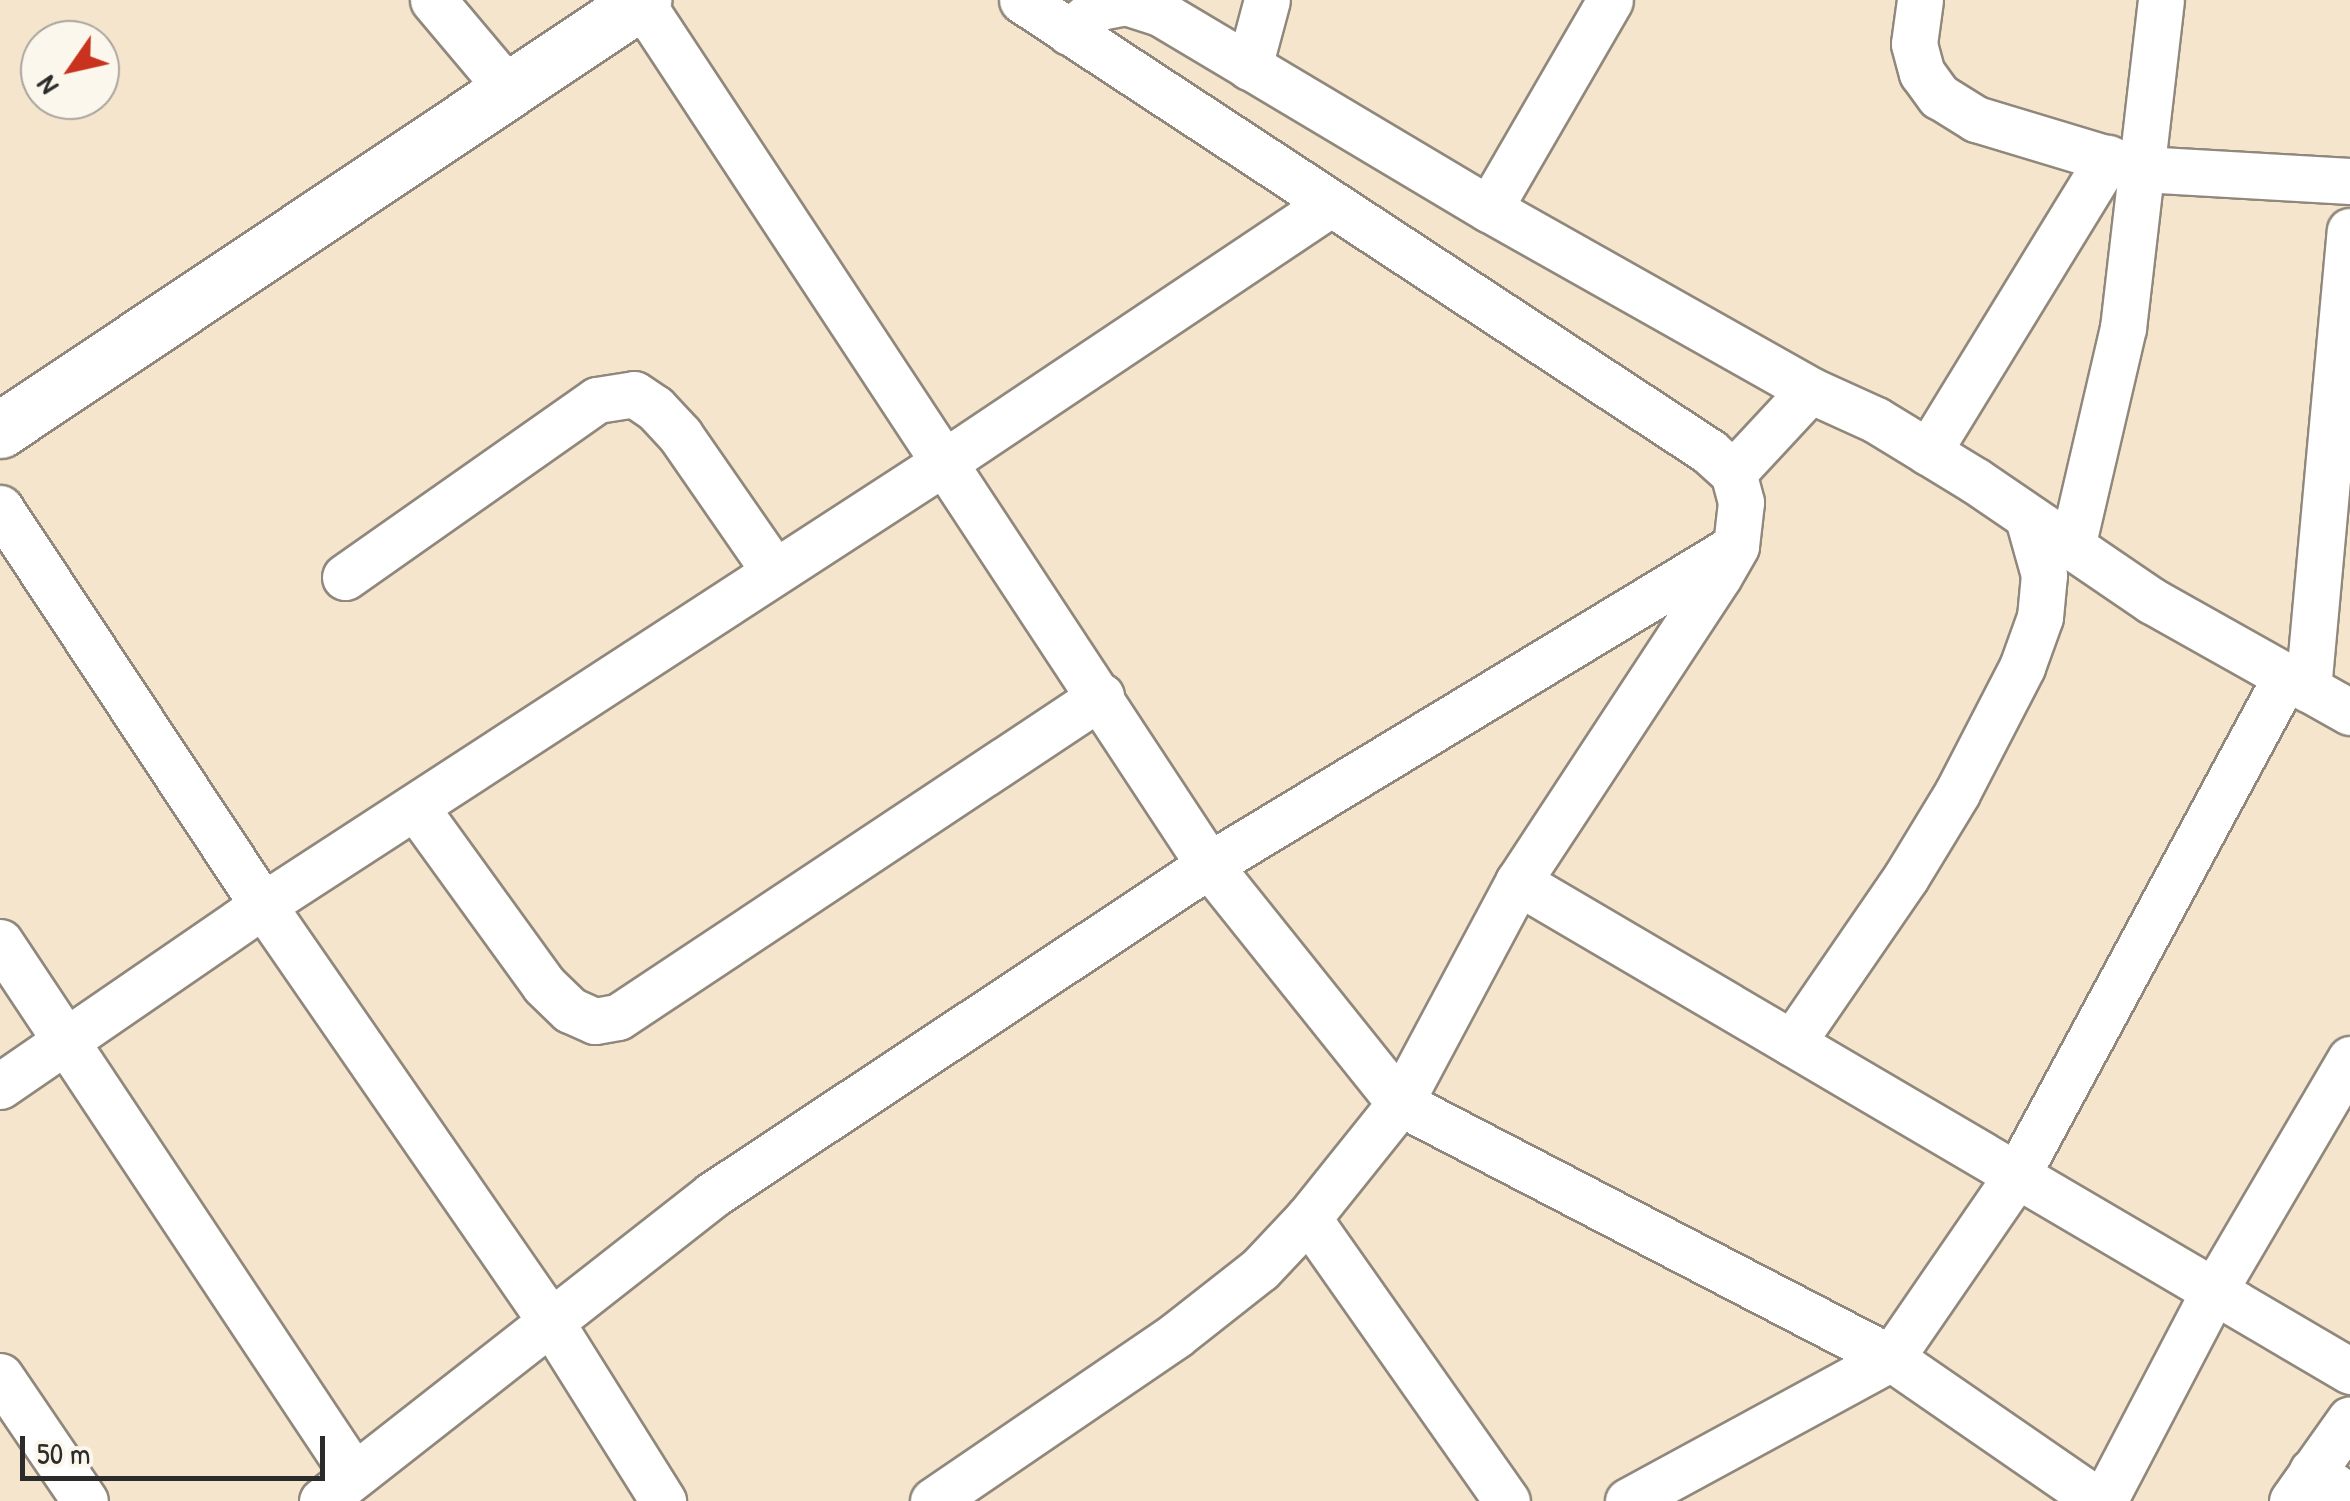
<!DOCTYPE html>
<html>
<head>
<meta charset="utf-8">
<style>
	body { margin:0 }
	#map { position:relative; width:2350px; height:1501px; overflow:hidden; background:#f5e5cd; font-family:"Patrick Hand",sans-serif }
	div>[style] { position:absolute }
	.roads { filter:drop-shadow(2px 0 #90887c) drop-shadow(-2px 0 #90887c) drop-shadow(0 2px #90887c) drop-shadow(0 -2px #90887c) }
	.street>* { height:45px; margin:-22.5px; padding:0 22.5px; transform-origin:22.5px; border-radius:22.5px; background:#fff }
	.secondary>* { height:55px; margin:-27.5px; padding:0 27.5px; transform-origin:27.5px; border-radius:27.5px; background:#fff }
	span { translate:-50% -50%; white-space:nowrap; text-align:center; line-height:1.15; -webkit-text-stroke:9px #fbf7ec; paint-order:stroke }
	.north { position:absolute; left:20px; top:20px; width:100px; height:100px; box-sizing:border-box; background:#fbf7ec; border:2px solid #a8a59f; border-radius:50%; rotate:236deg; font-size:28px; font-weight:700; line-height:40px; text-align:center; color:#2b2b2b }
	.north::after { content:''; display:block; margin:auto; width:35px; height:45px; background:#c8321e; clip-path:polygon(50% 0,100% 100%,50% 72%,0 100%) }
	.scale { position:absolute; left:20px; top:1436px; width:305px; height:45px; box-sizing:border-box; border:5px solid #2b2b2b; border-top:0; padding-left:12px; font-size:30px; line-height:35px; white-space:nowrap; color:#2b2b2b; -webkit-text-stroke:8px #fbf7ec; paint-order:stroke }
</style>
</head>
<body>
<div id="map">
	<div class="roads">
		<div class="street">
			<div style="left:433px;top:0;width:115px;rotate:49.9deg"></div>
			<div style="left:1920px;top:0;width:44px;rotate:97.8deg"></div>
			<div style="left:1914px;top:44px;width:30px;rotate:75deg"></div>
			<div style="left:1922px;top:73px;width:29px;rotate:54deg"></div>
			<div style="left:1939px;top:96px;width:44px;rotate:31.9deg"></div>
			<div style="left:1976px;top:119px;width:173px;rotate:16.8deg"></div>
			<div style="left:2142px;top:169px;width:208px;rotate:3.3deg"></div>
			<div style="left:641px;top:2px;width:1033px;rotate:56.65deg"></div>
			<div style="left:1209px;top:865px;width:305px;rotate:51.3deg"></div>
			<div style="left:1400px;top:1103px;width:553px;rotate:27.45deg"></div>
			<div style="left:1891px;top:1358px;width:252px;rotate:34.6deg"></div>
			<div style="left:1069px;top:32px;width:39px;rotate:-40deg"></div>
			<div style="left:1099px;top:7px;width:27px;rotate:-10deg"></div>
			<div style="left:1126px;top:2px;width:36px;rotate:18deg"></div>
			<div style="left:1160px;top:13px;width:383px;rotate:30.8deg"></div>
			<div style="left:1489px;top:209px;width:369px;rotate:29.4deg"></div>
			<div style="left:1249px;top:67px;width:69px;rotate:-75deg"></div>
			<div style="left:1489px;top:209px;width:241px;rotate:-59.9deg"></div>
			<div style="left:1928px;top:452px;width:345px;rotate:-58.5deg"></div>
			<div style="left:1733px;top:473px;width:113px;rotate:-47.1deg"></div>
			<div style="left:1810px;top:390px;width:72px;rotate:24.4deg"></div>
			<div style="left:1876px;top:420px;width:117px;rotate:31.4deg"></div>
			<div style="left:1976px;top:481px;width:213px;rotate:34.3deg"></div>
			<div style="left:2152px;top:601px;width:227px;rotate:29.3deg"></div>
			<div style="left:0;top:508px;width:476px;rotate:56.5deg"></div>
			<div style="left:263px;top:905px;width:503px;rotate:55.36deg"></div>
			<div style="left:549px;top:1319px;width:215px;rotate:57.9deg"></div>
			<div style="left:2072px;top:547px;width:225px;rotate:-76.9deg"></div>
			<div style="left:2123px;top:328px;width:330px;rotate:-83.4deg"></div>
			<div style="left:345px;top:577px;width:308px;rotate:-35.1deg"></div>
			<div style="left:597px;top:400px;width:37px;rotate:-9deg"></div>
			<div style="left:634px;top:394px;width:25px;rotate:34deg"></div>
			<div style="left:655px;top:408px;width:37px;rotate:47deg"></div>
			<div style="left:680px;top:435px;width:165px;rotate:55.3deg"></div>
			<div style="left:2308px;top:689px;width:460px;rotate:-84.8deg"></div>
			<div style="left:416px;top:808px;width:218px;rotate:54.1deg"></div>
			<div style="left:544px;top:985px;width:36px;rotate:44deg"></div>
			<div style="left:570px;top:1010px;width:27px;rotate:24deg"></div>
			<div style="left:595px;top:1021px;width:23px;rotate:-10deg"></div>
			<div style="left:618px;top:1017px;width:580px;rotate:-33.61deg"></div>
			<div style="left:1518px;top:882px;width:965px;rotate:30.44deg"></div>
			<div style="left:0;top:942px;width:640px;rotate:56.41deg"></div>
			<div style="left:1792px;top:1043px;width:201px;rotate:-55.5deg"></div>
			<div style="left:1906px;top:877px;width:98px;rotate:-58.7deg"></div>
			<div style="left:1957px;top:793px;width:142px;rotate:-62.7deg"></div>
			<div style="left:2022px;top:667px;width:53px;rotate:-70.2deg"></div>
			<div style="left:2040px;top:617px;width:42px;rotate:-84.6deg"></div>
			<div style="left:2044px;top:575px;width:59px;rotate:-105.7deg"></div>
			<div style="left:0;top:1086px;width:319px;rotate:-34.5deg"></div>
			<div style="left:263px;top:905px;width:815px;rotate:-33.03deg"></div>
			<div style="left:946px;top:461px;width:461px;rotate:-33.8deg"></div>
			<div style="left:1308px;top:1218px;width:346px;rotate:54.9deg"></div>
			<div style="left:0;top:1376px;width:151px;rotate:55.8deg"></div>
			<div style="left:2312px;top:1471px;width:46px;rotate:34.4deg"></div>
			<div style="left:322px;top:1501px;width:496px;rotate:-38.1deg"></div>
			<div style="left:712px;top:1195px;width:597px;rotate:-33.58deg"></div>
			<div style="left:1209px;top:865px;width:610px;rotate:-31.19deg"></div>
			<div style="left:933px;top:1501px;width:294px;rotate:-34.3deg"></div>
			<div style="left:1176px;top:1335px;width:107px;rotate:-38.2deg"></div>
			<div style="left:1260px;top:1269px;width:70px;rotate:-46.7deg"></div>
			<div style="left:1308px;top:1218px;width:147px;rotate:-51.3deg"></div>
			<div style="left:1400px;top:1103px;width:251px;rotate:-61.9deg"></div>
			<div style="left:1518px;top:882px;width:366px;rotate:-56.7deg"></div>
			<div style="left:1719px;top:576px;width:34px;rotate:-60deg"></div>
			<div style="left:1736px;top:546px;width:44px;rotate:-83.5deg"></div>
			<div style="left:1741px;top:502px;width:30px;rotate:-105deg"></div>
			<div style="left:1733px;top:473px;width:31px;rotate:-138deg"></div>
			<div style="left:1710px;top:452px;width:823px;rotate:-146.7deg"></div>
			<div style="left:1628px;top:1501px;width:299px;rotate:-28.5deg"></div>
			<div style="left:1891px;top:1358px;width:222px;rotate:-55.5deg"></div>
			<div style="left:2017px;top:1175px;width:567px;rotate:-61.67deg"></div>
			<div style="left:2104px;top:1501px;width:237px;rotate:-62.4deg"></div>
			<div style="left:2214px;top:1291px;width:269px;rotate:-59.6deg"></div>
			<div style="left:2292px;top:1501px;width:100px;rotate:-54.7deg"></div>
		</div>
		<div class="secondary">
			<div style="left:0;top:430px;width:774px;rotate:-33.77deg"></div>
		</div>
	</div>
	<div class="north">N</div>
	<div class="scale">50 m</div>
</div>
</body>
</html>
